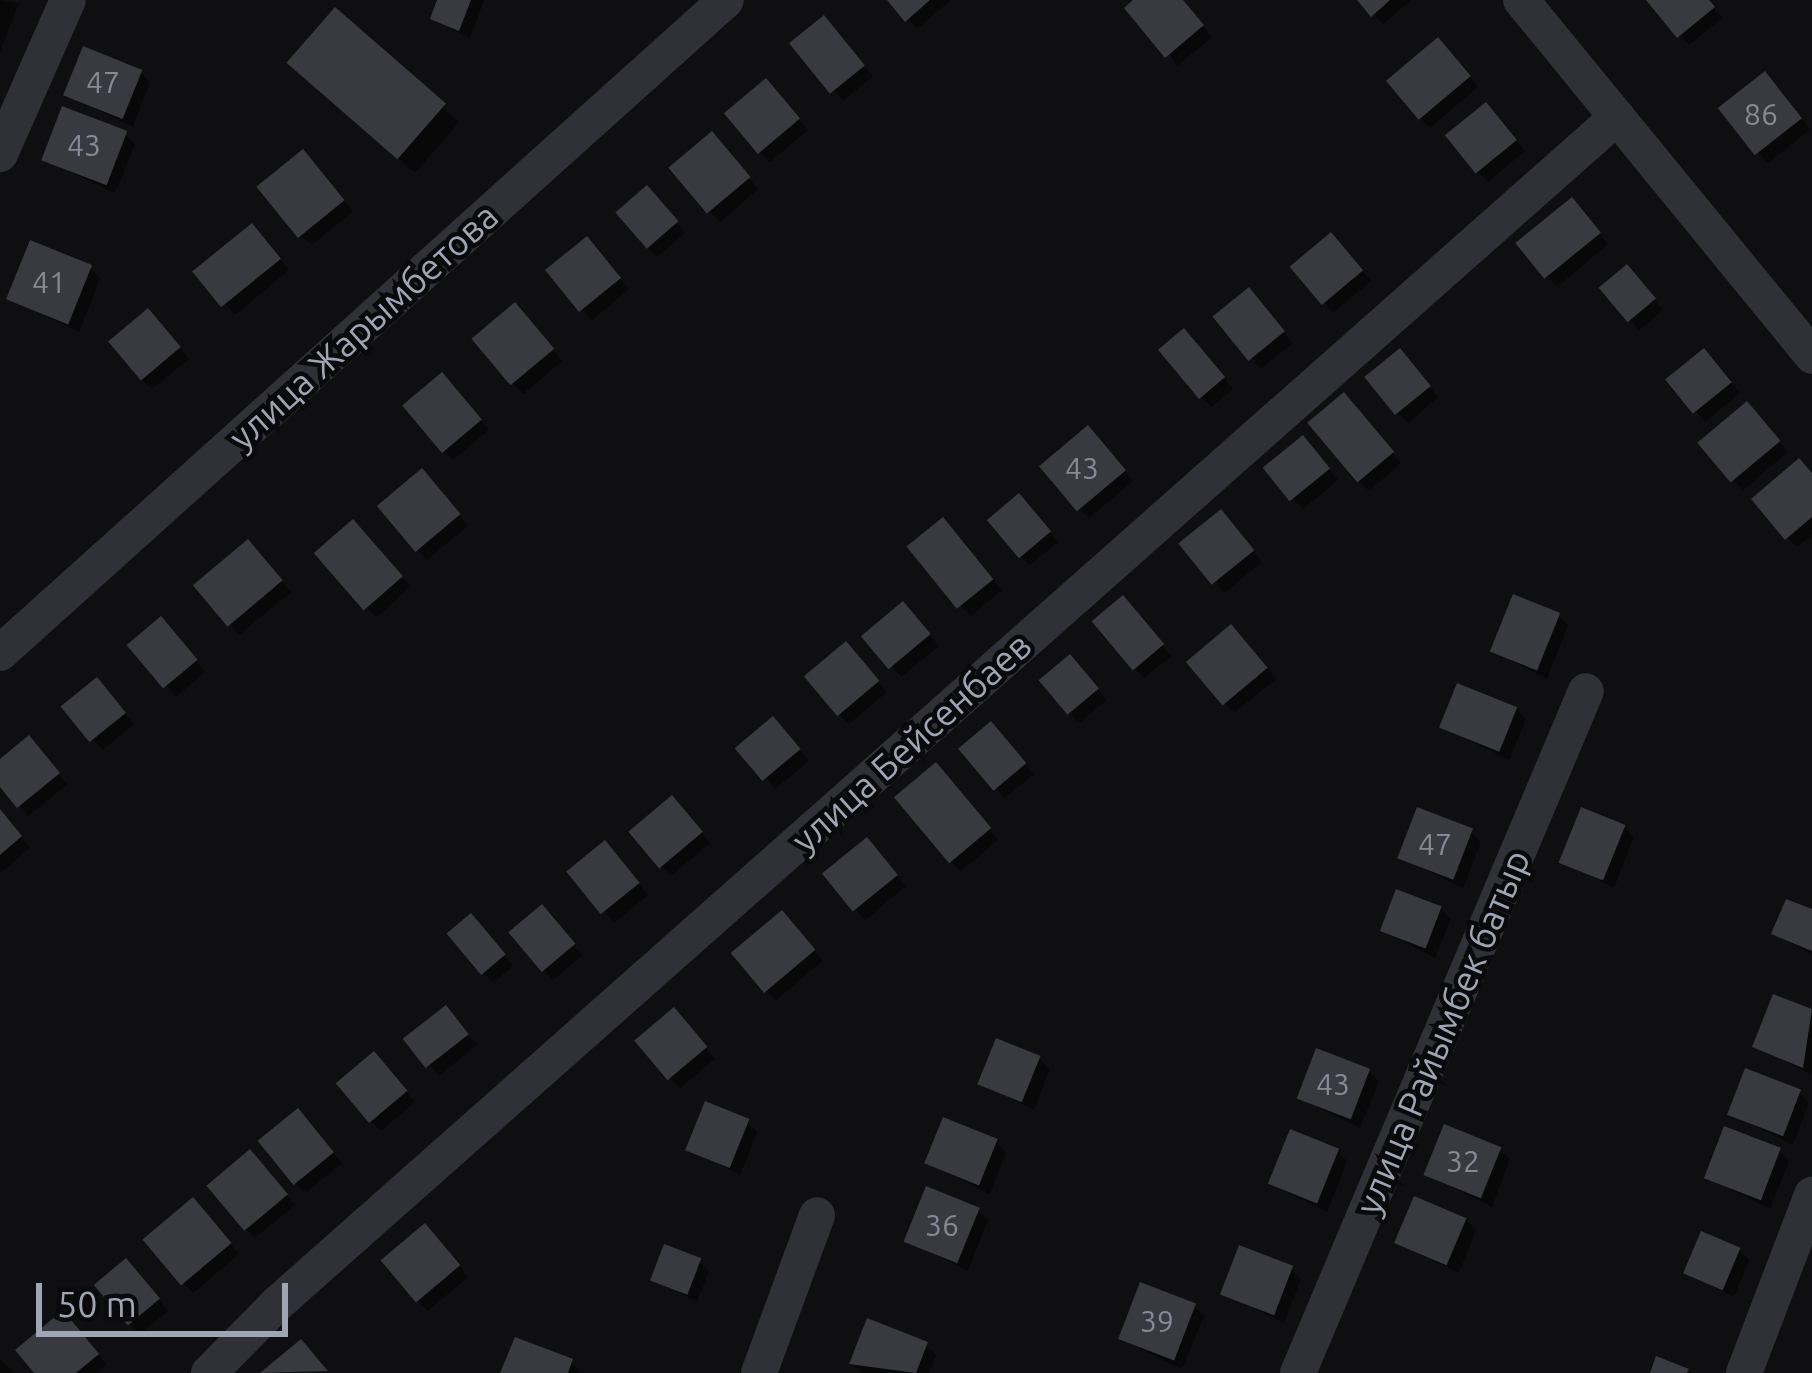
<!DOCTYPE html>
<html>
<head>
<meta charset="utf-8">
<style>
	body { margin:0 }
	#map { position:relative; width:1812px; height:1373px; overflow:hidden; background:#0f0f11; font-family:Ubuntu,sans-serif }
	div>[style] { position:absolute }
	.shadow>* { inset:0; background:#0007 }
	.building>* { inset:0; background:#383a3f; transform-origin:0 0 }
	.street>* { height:36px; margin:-18px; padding:0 18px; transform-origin:18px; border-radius:18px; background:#303136 }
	span { translate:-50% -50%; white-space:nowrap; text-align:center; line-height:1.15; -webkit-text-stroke:9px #0a0a0c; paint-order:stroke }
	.number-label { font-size:30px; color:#858a96 }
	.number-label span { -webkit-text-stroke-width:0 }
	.street-label { font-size:36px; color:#9fa5b3 }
	.scale { position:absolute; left:36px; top:1283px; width:252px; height:54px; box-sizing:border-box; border:6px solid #9fa5b3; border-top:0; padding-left:15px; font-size:36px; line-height:42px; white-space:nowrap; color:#9fa5b3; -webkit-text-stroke:9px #0a0a0c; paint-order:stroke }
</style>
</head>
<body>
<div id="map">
	<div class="shadow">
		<div style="clip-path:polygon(0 0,19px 3px,0 52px)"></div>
		<div style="clip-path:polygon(440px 0,484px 0,470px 39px,433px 19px)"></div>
		<div style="clip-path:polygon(891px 0,951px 0,917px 29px)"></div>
		<div style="clip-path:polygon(1138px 0,1181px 0,1212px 37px,1177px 66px)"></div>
		<div style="clip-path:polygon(1361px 0,1410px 0,1410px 1px,1383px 24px)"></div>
		<div style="clip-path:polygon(1650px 0,1707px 0,1722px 18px,1689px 45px)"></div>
		<div style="clip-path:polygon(335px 12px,459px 122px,415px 173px,306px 78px)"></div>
		<div style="clip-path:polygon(833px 29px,873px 76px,843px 101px,794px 44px)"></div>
		<div style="clip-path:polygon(1448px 51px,1478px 87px,1430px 128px,1420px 118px)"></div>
		<div style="clip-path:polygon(140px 72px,150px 82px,133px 127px,67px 94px)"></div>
		<div style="clip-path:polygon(1774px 85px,1810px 129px,1768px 164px,1723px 110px)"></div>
		<div style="clip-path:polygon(776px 92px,808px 130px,770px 162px,760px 152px)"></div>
		<div style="clip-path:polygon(1495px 116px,1525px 151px,1488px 182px,1478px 172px)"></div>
		<div style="clip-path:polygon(125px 134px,135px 144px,115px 193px,44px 159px)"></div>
		<div style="clip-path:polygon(722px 145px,758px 189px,720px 222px,710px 212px)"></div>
		<div style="clip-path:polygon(312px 163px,353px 211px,312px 245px,302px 236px)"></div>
		<div style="clip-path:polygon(657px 199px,685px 233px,657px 257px,647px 247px)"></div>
		<div style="clip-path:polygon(1581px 211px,1608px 244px,1557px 287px,1520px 244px)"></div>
		<div style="clip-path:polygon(262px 237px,289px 270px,235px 315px,198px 272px)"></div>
		<div style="clip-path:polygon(1341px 246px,1371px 281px,1333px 313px,1324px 303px)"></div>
		<div style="clip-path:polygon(596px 250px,629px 289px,592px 320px,550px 271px)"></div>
		<div style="clip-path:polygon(90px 268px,100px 278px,79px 332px,9px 298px)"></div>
		<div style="clip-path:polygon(1636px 278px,1663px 310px,1639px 330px,1603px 289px)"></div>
		<div style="clip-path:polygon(1258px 301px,1292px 343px,1261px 369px,1217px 317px)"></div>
		<div style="clip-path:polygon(524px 316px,562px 361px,523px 394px,513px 384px)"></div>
		<div style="clip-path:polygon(158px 322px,189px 359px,152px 389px,142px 380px)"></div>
		<div style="clip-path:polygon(1194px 342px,1233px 389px,1211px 407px,1162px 351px)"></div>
		<div style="clip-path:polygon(1714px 361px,1740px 393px,1705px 422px,1670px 380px)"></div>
		<div style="clip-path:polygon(1410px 362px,1438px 397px,1408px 423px,1398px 413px)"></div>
		<div style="clip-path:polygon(452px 386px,489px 430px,453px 460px,407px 406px)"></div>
		<div style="clip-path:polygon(1353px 406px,1401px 463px,1369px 491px,1359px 481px)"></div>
		<div style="clip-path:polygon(1757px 415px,1788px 452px,1743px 490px,1733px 480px)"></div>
		<div style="clip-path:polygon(1097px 439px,1133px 481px,1089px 518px,1079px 509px)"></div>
		<div style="clip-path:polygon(1312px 449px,1338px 480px,1303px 509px,1293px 499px)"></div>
		<div style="clip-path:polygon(1812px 475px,1812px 535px,1797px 547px,1787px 538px)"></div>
		<div style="clip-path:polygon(431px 482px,468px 526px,427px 560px,418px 550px)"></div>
		<div style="clip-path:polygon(1029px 507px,1058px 542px,1030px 565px,1020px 556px)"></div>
		<div style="clip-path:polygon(1230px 523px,1262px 562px,1224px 593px,1183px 545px)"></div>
		<div style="clip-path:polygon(953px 531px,1002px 590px,971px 616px,961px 607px)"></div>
		<div style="clip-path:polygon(362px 533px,410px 587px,377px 617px,367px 608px)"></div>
		<div style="clip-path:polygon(258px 553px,291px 592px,239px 635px,197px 586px)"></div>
		<div style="clip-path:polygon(1132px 609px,1171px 656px,1144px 678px,1135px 669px)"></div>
		<div style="clip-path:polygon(913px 615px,939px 646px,901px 677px,865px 637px)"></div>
		<div style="clip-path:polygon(1558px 615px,1568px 625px,1547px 679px,1494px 651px)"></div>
		<div style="clip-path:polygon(171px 630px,205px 672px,176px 697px,131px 645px)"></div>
		<div style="clip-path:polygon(1241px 637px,1276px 679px,1234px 713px,1190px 662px)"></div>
		<div style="clip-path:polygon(856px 655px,887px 692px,849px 724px,839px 714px)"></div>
		<div style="clip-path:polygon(1079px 667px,1107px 700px,1079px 723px,1069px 714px)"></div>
		<div style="clip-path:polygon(106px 691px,134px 724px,103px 750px,93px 740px)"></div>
		<div style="clip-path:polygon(1516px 709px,1526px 719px,1509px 760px,1443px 727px)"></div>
		<div style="clip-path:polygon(783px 730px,809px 761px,775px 789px,740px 748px)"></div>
		<div style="clip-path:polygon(1000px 734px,1034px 774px,1005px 798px,962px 748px)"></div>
		<div style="clip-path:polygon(38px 749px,67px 784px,29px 816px,0 782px,0 763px)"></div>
		<div style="clip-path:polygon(945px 776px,998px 840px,961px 871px,951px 862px)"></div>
		<div style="clip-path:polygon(682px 809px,710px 843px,671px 876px,661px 866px)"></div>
		<div style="clip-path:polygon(0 812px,30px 848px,0 873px)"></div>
		<div style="clip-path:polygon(1624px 827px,1634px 837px,1614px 888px,1562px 861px)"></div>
		<div style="clip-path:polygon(1471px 832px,1481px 842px,1463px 888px,1401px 857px)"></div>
		<div style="clip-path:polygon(876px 851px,906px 886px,865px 920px,826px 875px)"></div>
		<div style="clip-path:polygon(614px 854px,648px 895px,614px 923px,571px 873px)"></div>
		<div style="clip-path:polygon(1441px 909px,1451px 919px,1435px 958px,1383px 931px)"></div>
		<div style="clip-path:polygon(1812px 912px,1812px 955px,1775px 934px)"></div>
		<div style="clip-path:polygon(551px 918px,582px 956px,553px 980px,513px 933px)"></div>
		<div style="clip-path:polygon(792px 924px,823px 961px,776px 1000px,766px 991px)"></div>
		<div style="clip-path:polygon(481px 927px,513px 966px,493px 983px,484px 973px)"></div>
		<div style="clip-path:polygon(1775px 997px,1812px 1013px,1812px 1075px,1755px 1046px)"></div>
		<div style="clip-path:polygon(456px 1019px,477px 1045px,439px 1076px,408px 1040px)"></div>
		<div style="clip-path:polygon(684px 1021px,715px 1059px,680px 1088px,670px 1078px)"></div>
		<div style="clip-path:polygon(1040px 1059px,1050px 1069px,1034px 1110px,981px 1083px)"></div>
		<div style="clip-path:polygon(384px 1065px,415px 1102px,381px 1131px,371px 1121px)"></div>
		<div style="clip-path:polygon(1369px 1072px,1379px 1081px,1360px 1128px,1299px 1098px)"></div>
		<div style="clip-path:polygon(1799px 1093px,1809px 1103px,1793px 1145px,1730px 1114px)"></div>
		<div style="clip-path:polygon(307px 1121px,342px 1163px,306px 1193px,296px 1184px)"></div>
		<div style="clip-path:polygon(747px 1122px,757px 1132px,740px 1175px,689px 1149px)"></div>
		<div style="clip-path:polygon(996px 1142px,1006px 1152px,990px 1194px,928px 1163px)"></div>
		<div style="clip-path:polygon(1500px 1149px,1510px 1159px,1492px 1207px,1427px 1175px)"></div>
		<div style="clip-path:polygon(1337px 1151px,1347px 1161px,1327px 1212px,1271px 1184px)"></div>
		<div style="clip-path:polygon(1780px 1151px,1789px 1161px,1770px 1209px,1707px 1177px)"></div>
		<div style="clip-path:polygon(260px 1163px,295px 1205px,255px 1238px,245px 1229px)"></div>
		<div style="clip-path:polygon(978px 1210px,988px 1220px,968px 1271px,908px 1241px)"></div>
		<div style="clip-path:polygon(203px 1211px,239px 1254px,193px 1293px,183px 1283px)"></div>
		<div style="clip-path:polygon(1466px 1220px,1476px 1230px,1459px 1273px,1398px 1243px)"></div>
		<div style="clip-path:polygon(435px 1237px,468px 1277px,428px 1311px,418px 1301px)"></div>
		<div style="clip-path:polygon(1739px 1250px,1749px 1260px,1734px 1297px,1688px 1273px)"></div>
		<div style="clip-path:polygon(699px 1261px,709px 1271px,697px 1302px,653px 1279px)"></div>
		<div style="clip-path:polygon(1291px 1269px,1301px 1279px,1284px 1323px,1224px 1293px)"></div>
		<div style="clip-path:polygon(136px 1272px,168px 1311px,140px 1334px,130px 1324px)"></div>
		<div style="clip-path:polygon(1194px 1306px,1204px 1316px,1182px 1369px,1121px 1339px)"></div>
		<div style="clip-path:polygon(73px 1324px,107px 1365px,97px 1373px,38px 1373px)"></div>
		<div style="clip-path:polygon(926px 1345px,936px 1355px,929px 1373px,862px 1373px,852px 1364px)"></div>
		<div style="clip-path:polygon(0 1359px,8px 1367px,13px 1373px,0 1373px)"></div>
		<div style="clip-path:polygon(571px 1362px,581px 1373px,504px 1373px)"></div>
	</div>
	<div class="building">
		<div style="clip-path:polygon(437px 0,471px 0,459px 31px,430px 19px)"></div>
		<div style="clip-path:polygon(887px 0,930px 0,905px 22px)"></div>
		<div style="clip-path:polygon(1133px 0,1183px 0,1204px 25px,1165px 58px,1124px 8px)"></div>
		<div style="clip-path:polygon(1357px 0,1390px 0,1371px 17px)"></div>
		<div style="clip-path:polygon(1646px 0,1709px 0,1715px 7px,1677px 38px)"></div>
		<div style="left:335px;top:7px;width:147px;height:74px;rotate:41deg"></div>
		<div style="left:824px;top:15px;width:65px;height:45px;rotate:51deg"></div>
		<div style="left:1438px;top:37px;width:51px;height:68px;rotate:50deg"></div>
		<div style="left:83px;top:46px;width:64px;height:53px;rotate:22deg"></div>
		<div style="left:1765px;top:71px;width:60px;height:60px;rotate:52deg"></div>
		<div style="left:766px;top:78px;width:53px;height:55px;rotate:50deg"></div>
		<div style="left:1486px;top:102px;width:49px;height:53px;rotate:51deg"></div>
		<div style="left:62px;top:106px;width:70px;height:58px;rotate:21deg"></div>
		<div style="left:712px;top:131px;width:60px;height:57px;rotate:50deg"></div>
		<div style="left:303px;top:149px;width:66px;height:60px;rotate:51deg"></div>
		<div style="left:647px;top:185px;width:48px;height:42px;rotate:49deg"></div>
		<div style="left:1572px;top:197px;width:46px;height:73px;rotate:51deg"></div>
		<div style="left:252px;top:223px;width:46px;height:77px;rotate:51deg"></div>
		<div style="left:1331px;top:232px;width:50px;height:54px;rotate:50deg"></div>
		<div style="left:587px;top:236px;width:54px;height:54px;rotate:51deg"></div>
		<div style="left:30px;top:240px;width:67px;height:64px;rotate:22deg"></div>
		<div style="left:1627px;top:264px;width:45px;height:37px;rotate:50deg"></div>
		<div style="left:1249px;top:287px;width:57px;height:47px;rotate:51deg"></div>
		<div style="left:515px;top:302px;width:61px;height:57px;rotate:50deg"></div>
		<div style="left:148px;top:308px;width:51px;height:52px;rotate:50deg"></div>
		<div style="left:1184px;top:328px;width:64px;height:34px;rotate:50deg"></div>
		<div style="left:1400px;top:348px;width:49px;height:46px;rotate:51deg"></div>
		<div style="left:1704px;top:348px;width:44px;height:50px;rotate:51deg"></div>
		<div style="left:442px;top:372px;width:62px;height:52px;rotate:50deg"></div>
		<div style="left:1344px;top:392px;width:78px;height:48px;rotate:50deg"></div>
		<div style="left:1747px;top:401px;width:52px;height:65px;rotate:50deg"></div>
		<div style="left:1088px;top:425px;width:59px;height:64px;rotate:50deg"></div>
		<div style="left:1303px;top:435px;width:43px;height:52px;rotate:51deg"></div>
		<div style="clip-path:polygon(1799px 458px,1812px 473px,1812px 517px,1785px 540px,1751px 499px)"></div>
		<div style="left:422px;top:468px;width:60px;height:59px;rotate:50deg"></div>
		<div style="left:1019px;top:493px;width:50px;height:42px;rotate:50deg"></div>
		<div style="left:1221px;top:509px;width:53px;height:55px;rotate:51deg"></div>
		<div style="left:943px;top:517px;width:80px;height:47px;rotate:51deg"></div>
		<div style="left:353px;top:519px;width:76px;height:52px;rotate:49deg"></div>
		<div style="left:248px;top:539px;width:54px;height:72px;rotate:50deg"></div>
		<div style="left:1513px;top:594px;width:51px;height:62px;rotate:22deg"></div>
		<div style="left:1123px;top:595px;width:64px;height:41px;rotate:50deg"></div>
		<div style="left:903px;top:601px;width:43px;height:55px;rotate:50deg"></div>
		<div style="left:161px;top:616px;width:57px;height:45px;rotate:50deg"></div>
		<div style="left:1231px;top:624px;width:57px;height:59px;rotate:50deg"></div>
		<div style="left:846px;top:641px;width:52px;height:55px;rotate:50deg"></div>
		<div style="left:1070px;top:654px;width:45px;height:41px;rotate:50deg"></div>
		<div style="left:97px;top:677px;width:46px;height:47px;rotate:51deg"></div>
		<div style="left:1457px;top:683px;width:65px;height:48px;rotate:22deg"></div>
		<div style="left:773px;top:716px;width:43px;height:50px;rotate:50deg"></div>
		<div style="left:991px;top:721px;width:55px;height:43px;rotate:50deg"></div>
		<div style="clip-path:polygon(29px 735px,60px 773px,17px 808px,0 787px,0 759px)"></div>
		<div style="left:936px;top:762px;width:86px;height:55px;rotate:50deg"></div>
		<div style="left:672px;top:795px;width:48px;height:57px;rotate:50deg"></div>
		<div style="left:1417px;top:807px;width:60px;height:55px;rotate:21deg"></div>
		<div style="left:1581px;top:807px;width:48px;height:60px;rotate:22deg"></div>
		<div style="clip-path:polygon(0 809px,22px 836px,0 855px)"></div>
		<div style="left:867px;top:837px;width:49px;height:58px;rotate:51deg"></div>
		<div style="left:605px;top:840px;width:55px;height:50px;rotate:51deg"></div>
		<div style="left:1396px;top:889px;width:49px;height:45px;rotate:21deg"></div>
		<div style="clip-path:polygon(1786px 899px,1812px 909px,1812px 951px,1771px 934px)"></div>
		<div style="left:542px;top:904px;width:52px;height:44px;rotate:50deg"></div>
		<div style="left:782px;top:910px;width:52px;height:67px;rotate:50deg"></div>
		<div style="left:471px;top:913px;width:54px;height:32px;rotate:50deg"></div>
		<div style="clip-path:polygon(1773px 994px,1812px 1009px,1803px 1068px,1752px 1047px)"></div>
		<div style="left:446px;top:1005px;width:37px;height:55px;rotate:52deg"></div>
		<div style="left:674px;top:1007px;width:52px;height:52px;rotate:50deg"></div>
		<div style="left:996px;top:1038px;width:48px;height:50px;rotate:22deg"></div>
		<div style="left:1316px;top:1048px;width:58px;height:54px;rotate:21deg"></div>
		<div style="left:374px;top:1051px;width:52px;height:50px;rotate:50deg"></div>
		<div style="left:1745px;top:1068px;width:60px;height:50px;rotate:21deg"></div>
		<div style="left:705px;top:1101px;width:48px;height:53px;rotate:22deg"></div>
		<div style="left:298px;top:1108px;width:57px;height:52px;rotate:51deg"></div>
		<div style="left:943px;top:1117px;width:59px;height:50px;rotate:22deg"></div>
		<div style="left:1444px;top:1124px;width:62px;height:55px;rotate:22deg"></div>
		<div style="left:1724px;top:1126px;width:61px;height:56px;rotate:21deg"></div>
		<div style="left:1290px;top:1129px;width:53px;height:59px;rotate:22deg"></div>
		<div style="left:250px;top:1149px;width:59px;height:57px;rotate:50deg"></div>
		<div style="left:926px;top:1186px;width:58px;height:60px;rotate:22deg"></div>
		<div style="left:1414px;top:1196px;width:57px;height:51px;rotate:23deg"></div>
		<div style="left:193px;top:1197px;width:60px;height:66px;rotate:50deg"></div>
		<div style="left:425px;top:1223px;width:55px;height:58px;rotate:50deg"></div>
		<div style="left:1701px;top:1231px;width:43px;height:46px;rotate:23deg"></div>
		<div style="left:664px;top:1244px;width:40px;height:39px;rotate:21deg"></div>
		<div style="left:1239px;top:1245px;width:58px;height:53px;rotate:21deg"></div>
		<div style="left:126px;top:1258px;width:53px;height:42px;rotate:50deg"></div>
		<div style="left:1140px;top:1282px;width:60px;height:61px;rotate:21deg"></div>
		<div style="clip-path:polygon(63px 1310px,99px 1354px,76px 1373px,34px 1373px,15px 1350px)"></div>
		<div style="clip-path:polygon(867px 1318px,928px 1342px,916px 1373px,849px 1364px)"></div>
		<div style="clip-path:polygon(515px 1337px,573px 1359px,568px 1373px,500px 1373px)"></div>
		<div style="clip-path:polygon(301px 1339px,328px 1371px,260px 1373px)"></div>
		<div style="clip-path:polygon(1656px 1356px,1689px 1369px,1687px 1373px,1650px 1373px)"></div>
	</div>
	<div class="street">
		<div style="left:1521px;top:0;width:460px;rotate:50.7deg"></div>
		<div style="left:0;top:154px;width:168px;rotate:-66.2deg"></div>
		<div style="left:0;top:653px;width:976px;rotate:-41.97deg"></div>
		<div style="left:209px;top:1373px;width:98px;rotate:-45.4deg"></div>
		<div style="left:278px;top:1303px;width:1789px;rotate:-41.53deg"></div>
		<div style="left:759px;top:1373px;width:168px;rotate:-69.8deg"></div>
		<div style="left:1298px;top:1373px;width:740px;rotate:-67.11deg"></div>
		<div style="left:1744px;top:1373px;width:191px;rotate:-69.1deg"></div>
	</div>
	<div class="number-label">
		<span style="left:103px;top:82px">47</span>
		<span style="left:1761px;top:114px">86</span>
		<span style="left:84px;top:145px">43</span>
		<span style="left:49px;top:282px">41</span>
		<span style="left:1082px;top:468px">43</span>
		<span style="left:1435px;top:844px">47</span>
		<span style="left:1333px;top:1084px">43</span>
		<span style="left:1463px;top:1161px">32</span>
		<span style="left:942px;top:1225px">36</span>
		<span style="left:1157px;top:1321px">39</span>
	</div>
	<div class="street-label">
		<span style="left:363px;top:326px;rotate:-42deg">улица Жарымбетова</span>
		<span style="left:911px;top:742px;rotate:-42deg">улица Бейсенбаев</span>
		<span style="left:1442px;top:1032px;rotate:-67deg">улица Райымбек батыр</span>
	</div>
	<div class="scale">50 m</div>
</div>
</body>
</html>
